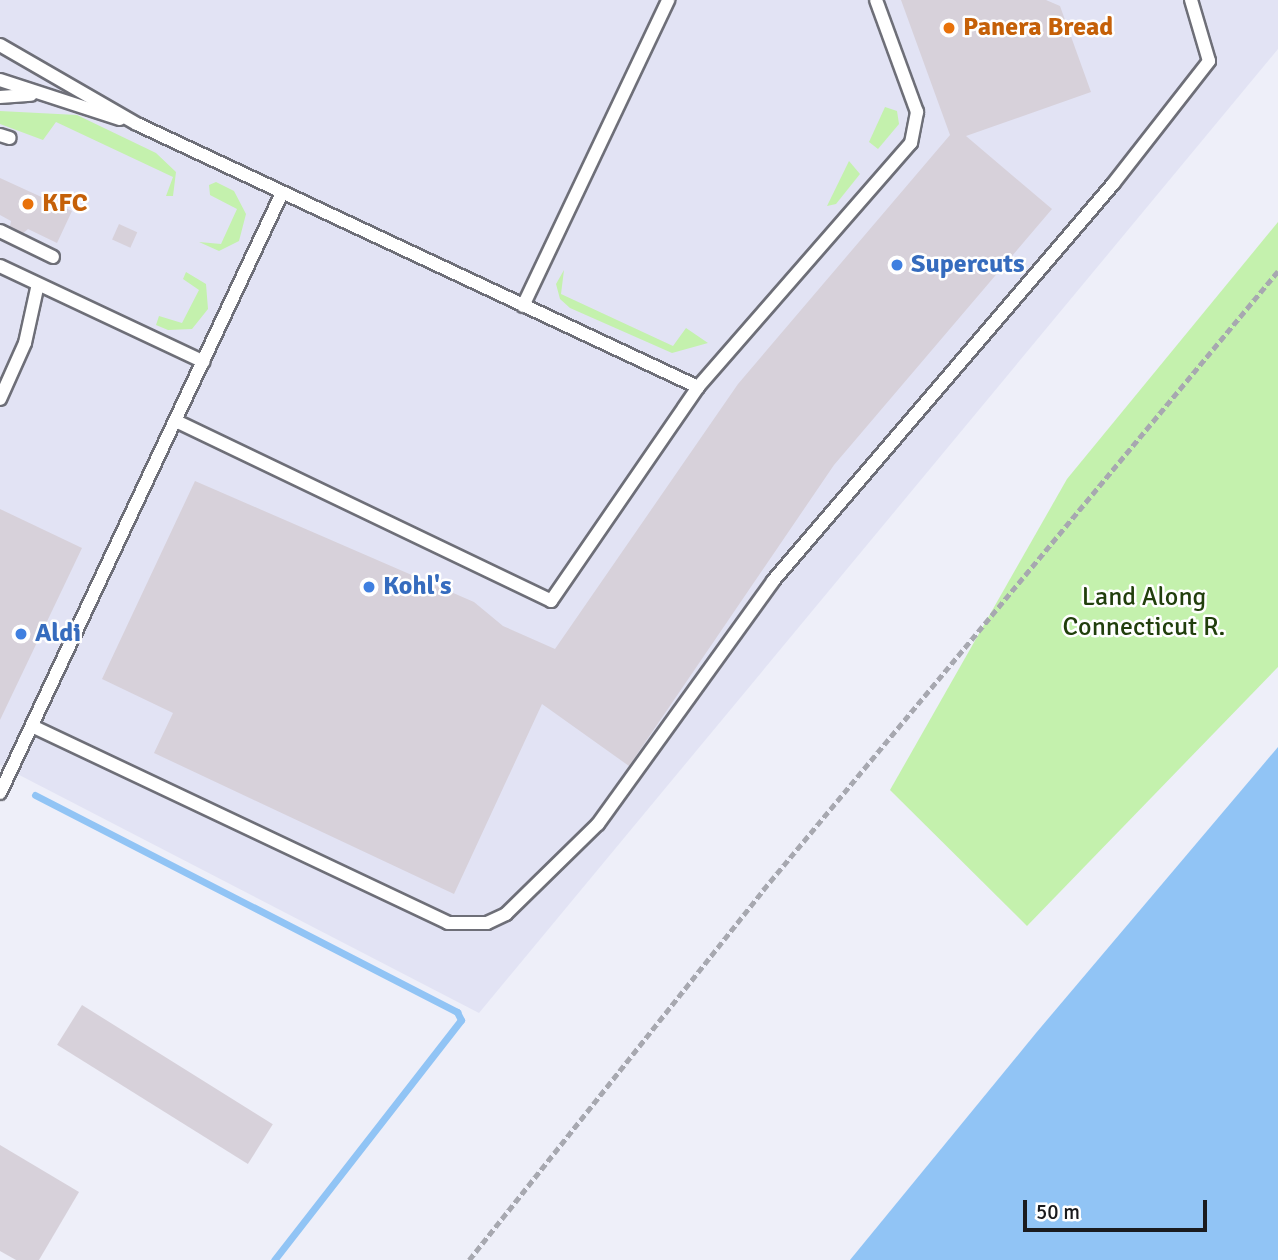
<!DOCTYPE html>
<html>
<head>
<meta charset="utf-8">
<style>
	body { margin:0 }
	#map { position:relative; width:1278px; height:1260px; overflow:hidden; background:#eeeff9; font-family:Signika,sans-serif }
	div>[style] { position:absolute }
	.built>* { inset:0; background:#e2e3f4 }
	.green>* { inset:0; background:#c4f1ad }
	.water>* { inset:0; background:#91c4f5 }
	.stream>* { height:7px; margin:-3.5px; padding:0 3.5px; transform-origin:3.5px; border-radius:3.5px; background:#91c4f5 }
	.building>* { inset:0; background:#d7d1da; transform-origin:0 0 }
	.path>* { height:4.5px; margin-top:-2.25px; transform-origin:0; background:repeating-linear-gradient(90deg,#a7a8b0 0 7px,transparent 0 10.5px) }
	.roads { filter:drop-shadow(2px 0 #6e6f78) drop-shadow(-2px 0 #6e6f78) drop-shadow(0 2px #6e6f78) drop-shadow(0 -2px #6e6f78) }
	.service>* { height:12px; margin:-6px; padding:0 6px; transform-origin:6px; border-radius:6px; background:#fff }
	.dots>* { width:19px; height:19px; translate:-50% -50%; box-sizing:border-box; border:4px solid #fff; border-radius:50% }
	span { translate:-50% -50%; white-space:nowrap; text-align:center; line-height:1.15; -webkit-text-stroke:5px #fff; paint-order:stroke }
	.food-label { font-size:26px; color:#c56008; font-weight:700 }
	.left { translate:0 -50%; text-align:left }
	.shop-label { font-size:26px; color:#366cbe; font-weight:700 }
	.park-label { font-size:26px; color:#213f0c }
	.scale { position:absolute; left:1023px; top:1200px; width:184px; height:32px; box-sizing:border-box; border:4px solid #1a1b1e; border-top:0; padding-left:9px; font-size:21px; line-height:24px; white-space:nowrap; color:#1a1b1e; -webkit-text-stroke:5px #fff; paint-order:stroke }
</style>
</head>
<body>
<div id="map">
	<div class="built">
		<div style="clip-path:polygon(0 0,1278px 0,1278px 49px,479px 1013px,0 765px)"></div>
	</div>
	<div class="green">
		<div style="clip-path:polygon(885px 107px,897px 111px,899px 124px,878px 149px,869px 142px)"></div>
		<div style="clip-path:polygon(0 111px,77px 115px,156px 153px,176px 172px,173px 196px,166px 196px,173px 177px,56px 122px,43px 140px,0 124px)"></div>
		<div style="clip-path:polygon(849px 161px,860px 174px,836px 204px,827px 206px)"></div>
		<div style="clip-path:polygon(216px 182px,234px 191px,246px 214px,239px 241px,219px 251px,199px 242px,221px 244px,237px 209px,210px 195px,209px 185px)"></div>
		<div style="clip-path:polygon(1278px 222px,1278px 667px,1027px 926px,890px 790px,1067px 479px)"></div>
		<div style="clip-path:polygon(564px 270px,561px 294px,673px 346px,686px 328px,708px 343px,672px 353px,570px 308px,560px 299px,556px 284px)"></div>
		<div style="clip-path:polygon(186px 272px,206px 284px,208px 309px,192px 329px,168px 330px,156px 325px,159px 316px,182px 323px,199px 290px,183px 279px)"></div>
	</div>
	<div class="water">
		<div style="clip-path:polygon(1278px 747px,1278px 1260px,850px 1260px,1036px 1033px)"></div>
	</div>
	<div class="stream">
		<div style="left:35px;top:795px;width:475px;rotate:27.2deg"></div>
		<div style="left:457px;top:1012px;width:9px;rotate:63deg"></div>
		<div style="left:461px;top:1020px;width:304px;rotate:127.9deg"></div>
	</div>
	<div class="building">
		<div style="clip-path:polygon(901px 0,1046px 0,1060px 6px,1091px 92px,966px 136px,1052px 209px,834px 465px,629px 766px,542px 704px,454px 894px,154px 753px,173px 713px,102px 679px,195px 481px,474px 602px,503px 626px,555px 649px,738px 384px,950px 135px)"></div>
		<div style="clip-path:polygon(0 178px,72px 211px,57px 243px,28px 229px,20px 236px,9px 231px,11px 221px,0 215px)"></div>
		<div style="left:119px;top:224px;width:20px;height:17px;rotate:24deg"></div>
		<div style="clip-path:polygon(0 509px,82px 548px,0 720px)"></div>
		<div style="left:82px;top:1005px;width:225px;height:47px;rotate:32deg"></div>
		<div style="clip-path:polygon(0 1145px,79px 1192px,39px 1260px,16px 1260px,0 1251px)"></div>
	</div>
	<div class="path">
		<div style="left:469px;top:1260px;width:473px;rotate:-51.5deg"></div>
		<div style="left:763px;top:890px;width:805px;rotate:-50.24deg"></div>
	</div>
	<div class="roads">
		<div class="service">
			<div style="left:0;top:45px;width:158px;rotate:30deg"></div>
			<div style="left:137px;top:124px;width:620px;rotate:25.12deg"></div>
			<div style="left:0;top:80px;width:126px;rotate:18deg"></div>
			<div style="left:0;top:97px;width:31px;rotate:-4deg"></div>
			<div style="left:0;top:135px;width:10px;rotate:17deg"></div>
			<div style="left:0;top:231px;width:59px;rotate:26.1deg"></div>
			<div style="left:0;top:266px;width:225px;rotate:25.2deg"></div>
			<div style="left:523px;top:306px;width:339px;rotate:-64.6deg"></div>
			<div style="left:0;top:399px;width:61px;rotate:-65.9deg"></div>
			<div style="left:25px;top:343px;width:60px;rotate:-77.6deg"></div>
			<div style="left:176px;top:421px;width:416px;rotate:25.6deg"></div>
			<div style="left:551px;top:601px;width:260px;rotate:-55.5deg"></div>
			<div style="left:698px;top:387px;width:324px;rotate:-48.9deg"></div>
			<div style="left:911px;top:143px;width:32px;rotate:-79deg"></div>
			<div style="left:917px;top:112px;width:119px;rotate:-110.1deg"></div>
			<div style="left:34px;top:727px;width:458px;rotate:25.3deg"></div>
			<div style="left:448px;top:923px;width:39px"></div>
			<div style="left:487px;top:923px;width:21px;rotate:-25deg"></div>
			<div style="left:506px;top:914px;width:129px;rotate:-44.4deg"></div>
			<div style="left:598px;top:824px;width:299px;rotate:-54.2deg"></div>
			<div style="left:773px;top:581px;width:523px;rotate:-49.42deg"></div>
			<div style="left:1113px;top:184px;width:156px;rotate:-52deg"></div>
			<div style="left:1209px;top:61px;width:64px;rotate:-106.4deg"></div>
			<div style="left:0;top:793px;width:663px;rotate:-64.83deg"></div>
		</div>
	</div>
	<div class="dots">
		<div style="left:949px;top:28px;background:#e8710a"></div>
		<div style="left:28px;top:204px;background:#e8710a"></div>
		<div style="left:897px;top:265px;background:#3f7fe0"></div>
		<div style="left:369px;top:587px;background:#3f7fe0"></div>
		<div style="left:21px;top:634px;background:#3f7fe0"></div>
	</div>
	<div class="food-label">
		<span class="left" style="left:963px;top:28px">Panera Bread</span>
		<span class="left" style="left:42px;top:204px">KFC</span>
	</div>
	<div class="shop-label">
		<span class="left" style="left:911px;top:265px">Supercuts</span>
		<span class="left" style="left:383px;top:587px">Kohl's</span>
		<span class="left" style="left:35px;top:634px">Aldi</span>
	</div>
	<div class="park-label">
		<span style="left:1144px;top:613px">Land Along<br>Connecticut R.</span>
	</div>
	<div class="scale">50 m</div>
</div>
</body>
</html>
